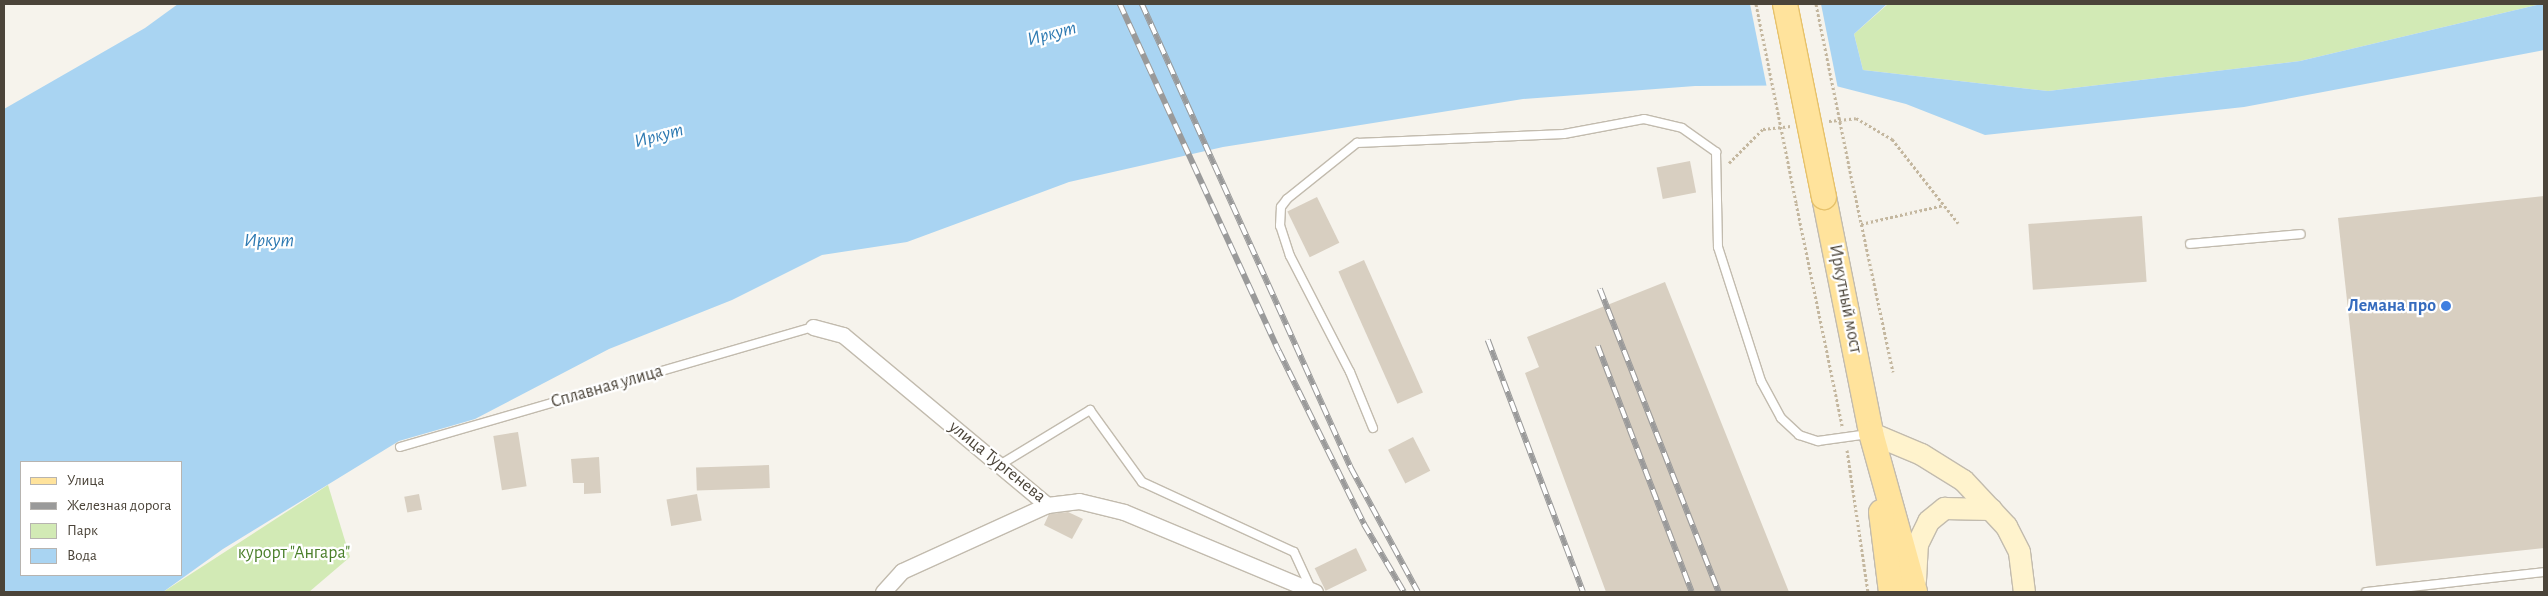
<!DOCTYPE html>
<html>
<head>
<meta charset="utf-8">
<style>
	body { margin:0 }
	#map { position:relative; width:2548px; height:596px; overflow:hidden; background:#f6f3ec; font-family:"Alegreya Sans",sans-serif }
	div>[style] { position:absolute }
	.green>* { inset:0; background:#d2eab5 }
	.water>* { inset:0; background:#a9d4f2 }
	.pier>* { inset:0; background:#f6f3ec }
	.building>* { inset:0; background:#d8cfc1; transform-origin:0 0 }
	.path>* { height:3px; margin-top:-1.5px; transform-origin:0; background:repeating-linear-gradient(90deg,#c4b79f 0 2.5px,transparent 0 5px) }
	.roads { filter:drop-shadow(1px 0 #c2bbae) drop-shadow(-1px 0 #c2bbae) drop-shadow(0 1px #c2bbae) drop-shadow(0 -1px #c2bbae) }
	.lane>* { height:8px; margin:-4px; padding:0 4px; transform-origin:4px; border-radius:4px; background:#fff }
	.street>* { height:15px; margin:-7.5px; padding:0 7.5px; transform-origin:7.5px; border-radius:7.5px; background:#fff }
	.secondary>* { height:21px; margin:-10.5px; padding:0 10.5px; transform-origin:10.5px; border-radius:10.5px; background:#fff3cd }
	.primary>* { height:24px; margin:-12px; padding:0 12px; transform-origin:12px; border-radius:12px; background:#ffe39c }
	.rail>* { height:5.5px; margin-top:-2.75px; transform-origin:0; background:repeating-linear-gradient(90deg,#fff 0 11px,#9a9a9a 0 22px); box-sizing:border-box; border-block:1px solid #9a9a9a }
	.path-bridge>* { height:3px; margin-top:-1.5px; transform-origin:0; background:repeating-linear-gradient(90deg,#c4b79f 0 2.5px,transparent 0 5px) }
	.bridges { filter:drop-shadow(1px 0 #e6c16a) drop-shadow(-1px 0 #e6c16a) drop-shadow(0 1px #e6c16a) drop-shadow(0 -1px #e6c16a) }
	.primary-bridge>* { height:24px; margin:-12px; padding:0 12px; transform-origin:12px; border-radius:12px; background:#ffe39c }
	.dots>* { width:14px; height:14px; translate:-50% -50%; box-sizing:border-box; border:2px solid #fff; border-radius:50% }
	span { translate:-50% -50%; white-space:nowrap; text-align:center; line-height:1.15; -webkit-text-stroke:4.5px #fff; paint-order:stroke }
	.street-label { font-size:18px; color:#4b4439 }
	.shop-label { font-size:18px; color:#366cbe; font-weight:700 }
	.right { translate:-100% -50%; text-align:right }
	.park-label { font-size:18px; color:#4a7f2a }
	.water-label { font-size:19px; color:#2e7ab2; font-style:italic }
	.frame { position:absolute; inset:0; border:5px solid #4b4439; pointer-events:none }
	.legend { position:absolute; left:20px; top:461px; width:162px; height:115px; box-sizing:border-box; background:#fff; border:1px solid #b7b4b0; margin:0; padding:6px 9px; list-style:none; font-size:15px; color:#4b4439 }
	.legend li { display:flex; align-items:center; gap:10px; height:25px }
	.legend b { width:25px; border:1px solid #b7b4b0 }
</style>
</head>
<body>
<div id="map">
	<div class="green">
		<div style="clip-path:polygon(1888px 4px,2541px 4px,2300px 61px,2048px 91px,1863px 70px,1854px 34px)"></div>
		<div style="clip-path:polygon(328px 485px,350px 557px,309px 592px,163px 592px)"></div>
	</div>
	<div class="water">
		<div style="clip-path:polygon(evenodd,178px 4px,1887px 4px,1854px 34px,1863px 70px,2048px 91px,2300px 61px,2541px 4px,2544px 4px,2544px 50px,2244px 107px,1985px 135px,1906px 104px,1832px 85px,1695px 86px,1523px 99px,1223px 147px,1069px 182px,907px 242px,822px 255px,732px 300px,609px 349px,475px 419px,399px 441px,223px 549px,163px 592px,4px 592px,4px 109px,145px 28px,178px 4px,21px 462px,181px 462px,181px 575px,21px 575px,21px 462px)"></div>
	</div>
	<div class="pier">
		<div style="clip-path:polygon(1750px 4px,1821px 4px,1838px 89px,1767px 88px)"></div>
	</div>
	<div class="building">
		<div style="left:1690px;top:161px;width:32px;height:34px;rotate:79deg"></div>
		<div style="clip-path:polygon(2544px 196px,2544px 548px,2376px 566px,2338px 218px)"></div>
		<div style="left:1317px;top:197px;width:51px;height:33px;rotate:64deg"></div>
		<div style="left:2142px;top:216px;width:66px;height:114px;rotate:86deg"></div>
		<div style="left:1364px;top:260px;width:145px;height:28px;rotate:66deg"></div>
		<div style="clip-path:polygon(1665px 282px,1789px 592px,1606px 592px,1525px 373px,1539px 367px,1527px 337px)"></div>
		<div style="left:518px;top:432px;width:55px;height:25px;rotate:81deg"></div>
		<div style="left:1413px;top:437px;width:38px;height:28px;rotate:63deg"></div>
		<div style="clip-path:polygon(599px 457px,601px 493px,584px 494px,584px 483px,573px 483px,571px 459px)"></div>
		<div style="left:769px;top:465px;width:23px;height:73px;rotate:88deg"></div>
		<div style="left:419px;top:494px;width:16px;height:15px;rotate:79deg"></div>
		<div style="left:697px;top:494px;width:27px;height:31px;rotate:80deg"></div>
		<div style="clip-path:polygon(1068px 512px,1083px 519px,1072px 539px,1044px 525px,1049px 514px)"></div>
		<div style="left:1356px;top:548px;width:25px;height:46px;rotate:64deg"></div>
	</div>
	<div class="path">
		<div style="left:1829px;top:121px;width:27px;rotate:-6deg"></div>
		<div style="left:1856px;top:118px;width:42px;rotate:30.3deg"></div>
		<div style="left:1892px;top:139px;width:107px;rotate:51.8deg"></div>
		<div style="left:1729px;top:163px;width:48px;rotate:-45deg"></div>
		<div style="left:1763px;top:129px;width:28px;rotate:-6deg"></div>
		<div style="left:1854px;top:190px;width:186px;rotate:77.9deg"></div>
		<div style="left:1796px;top:203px;width:228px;rotate:78.3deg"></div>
		<div style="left:1861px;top:224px;width:85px;rotate:-12.9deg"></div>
		<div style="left:1847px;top:450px;width:144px;rotate:81.6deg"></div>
	</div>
	<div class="roads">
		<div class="lane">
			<div style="left:2190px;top:244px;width:111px;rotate:-5.1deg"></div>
			<div style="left:1373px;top:428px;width:61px;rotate:-112.3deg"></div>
			<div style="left:1350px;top:372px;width:131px;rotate:-117.3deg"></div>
			<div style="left:1290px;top:256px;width:32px;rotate:-108deg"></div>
			<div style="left:1280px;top:226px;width:19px;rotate:-87deg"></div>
			<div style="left:1281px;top:207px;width:10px;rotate:-53deg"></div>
			<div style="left:1287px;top:199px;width:90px;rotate:-38.7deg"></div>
			<div style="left:1357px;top:143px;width:207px;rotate:-2.5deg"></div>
			<div style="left:1564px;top:134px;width:81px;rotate:-10.6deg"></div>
			<div style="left:1644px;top:119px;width:39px;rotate:13deg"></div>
			<div style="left:1682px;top:128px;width:42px;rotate:35.2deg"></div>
			<div style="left:1716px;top:152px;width:95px;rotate:88.8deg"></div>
			<div style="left:1718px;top:247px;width:141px;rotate:72.2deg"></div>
			<div style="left:1761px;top:381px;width:42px;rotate:61.6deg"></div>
			<div style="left:1781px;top:418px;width:25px;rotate:43deg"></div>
			<div style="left:1799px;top:435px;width:20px;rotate:18deg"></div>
			<div style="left:1818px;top:441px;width:51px;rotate:-7.8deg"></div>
			<div style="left:400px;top:447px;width:430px;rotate:-16.2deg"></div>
			<div style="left:998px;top:466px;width:108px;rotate:-31.3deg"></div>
			<div style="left:1090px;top:410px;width:89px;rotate:54.2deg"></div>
			<div style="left:1142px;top:482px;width:167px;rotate:24.7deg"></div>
			<div style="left:1294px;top:552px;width:41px;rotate:65.3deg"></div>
			<div style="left:2366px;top:592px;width:179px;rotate:-6.4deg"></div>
		</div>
		<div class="street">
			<div style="left:813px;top:327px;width:31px;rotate:15deg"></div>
			<div style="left:843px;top:335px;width:266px;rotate:39.8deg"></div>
			<div style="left:883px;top:592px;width:28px;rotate:-48deg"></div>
			<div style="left:902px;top:571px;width:159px;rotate:-24.5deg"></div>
			<div style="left:1047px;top:505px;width:32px;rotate:-7deg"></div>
			<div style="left:1079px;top:501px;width:46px;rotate:13.7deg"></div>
			<div style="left:1124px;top:512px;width:207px;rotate:22.7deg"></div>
		</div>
		<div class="secondary">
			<div style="left:1871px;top:433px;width:54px;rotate:22.8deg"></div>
			<div style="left:1921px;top:454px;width:49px;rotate:31.8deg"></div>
			<div style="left:1963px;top:480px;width:63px;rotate:46.9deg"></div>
			<div style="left:2006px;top:526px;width:29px;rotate:63deg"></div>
			<div style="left:2019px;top:552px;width:40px;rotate:82.9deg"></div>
			<div style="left:1915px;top:580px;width:36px;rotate:-87deg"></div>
			<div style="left:1917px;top:544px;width:25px;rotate:-64deg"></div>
			<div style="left:1928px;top:521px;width:21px;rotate:-39deg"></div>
			<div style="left:1944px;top:508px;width:47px;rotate:1.2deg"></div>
		</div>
		<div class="primary">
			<div style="left:1824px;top:197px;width:241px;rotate:78.7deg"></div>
			<div style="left:1871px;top:433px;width:165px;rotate:74.5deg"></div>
			<div style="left:1881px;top:512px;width:81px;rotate:82.9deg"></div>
		</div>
	</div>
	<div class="rail">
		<div style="left:1120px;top:4px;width:382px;rotate:65.4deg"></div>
		<div style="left:1279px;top:351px;width:193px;rotate:63.8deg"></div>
		<div style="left:1364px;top:524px;width:79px;rotate:59.5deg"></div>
		<div style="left:1142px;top:4px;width:509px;rotate:65.75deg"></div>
		<div style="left:1351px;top:468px;width:141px;rotate:61.6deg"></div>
		<div style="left:1600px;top:289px;width:326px;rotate:68.6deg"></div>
		<div style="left:1488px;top:340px;width:269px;rotate:69.3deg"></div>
		<div style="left:1598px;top:346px;width:263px;rotate:69.1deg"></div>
	</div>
	<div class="path-bridge">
		<div style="left:1756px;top:4px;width:203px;rotate:78.6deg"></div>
		<div style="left:1816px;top:4px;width:190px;rotate:78.5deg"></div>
	</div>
	<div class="bridges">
		<div class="primary-bridge">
			<div style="left:1785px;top:4px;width:197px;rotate:78.6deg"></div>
		</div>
	</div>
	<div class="dots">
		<div style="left:2446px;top:306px;background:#3f7fe0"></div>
	</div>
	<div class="street-label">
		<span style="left:1845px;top:299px;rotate:79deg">Иркутный мост</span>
		<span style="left:607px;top:387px;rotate:-16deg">Сплавная улица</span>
		<span style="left:997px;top:462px;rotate:39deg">улица Тургенева</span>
	</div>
	<div class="shop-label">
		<span class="right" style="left:2436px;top:306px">Лемана про</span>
	</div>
	<div class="park-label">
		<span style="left:294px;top:553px">курорт "Ангара"</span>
	</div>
	<div class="water-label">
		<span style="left:1052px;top:34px;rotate:-15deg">Иркут</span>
		<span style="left:659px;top:136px;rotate:-15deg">Иркут</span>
		<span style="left:269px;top:241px">Иркут</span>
	</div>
	<div class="frame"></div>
	<ul class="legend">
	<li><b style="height:6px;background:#ffe39c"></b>Улица</li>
	<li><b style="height:6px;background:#9a9a9a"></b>Железная дорога</li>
	<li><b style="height:14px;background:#d2eab5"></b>Парк</li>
	<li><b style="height:14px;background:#a9d4f2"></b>Вода</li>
	</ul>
</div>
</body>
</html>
